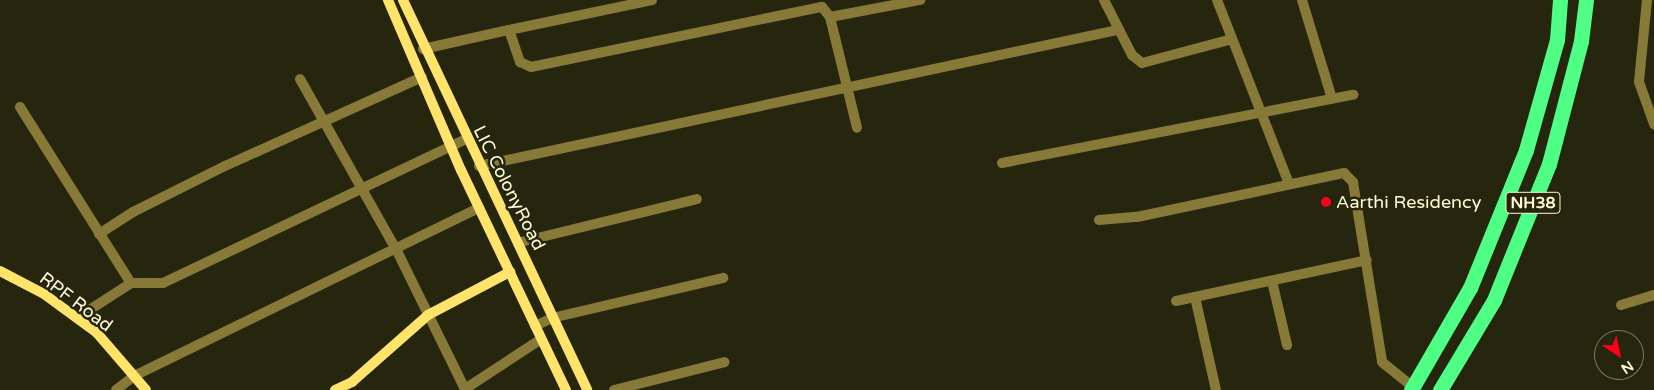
<!DOCTYPE html>
<html>
<head>
<meta charset="utf-8">
<style>
	body { margin:0 }
	#map { position:relative; width:1654px; height:390px; overflow:hidden; background:#26260e; font-family:"Varela Round",sans-serif }
	div>[style] { position:absolute }
	.street>* { height:10px; margin:-5px; padding:0 5px; transform-origin:5px; border-radius:5px; background:#877938 }
	.secondary>* { height:10px; margin:-5px; padding:0 5px; transform-origin:5px; border-radius:5px; background:#ffe36b }
	.highway>* { height:15px; margin:-7.5px; padding:0 7.5px; transform-origin:7.5px; border-radius:7.5px; background:#4fff85 }
	.dots>* { width:14px; height:14px; translate:-50% -50%; box-sizing:border-box; border:2px solid #26260e; border-radius:50% }
	span { translate:-50% -50%; white-space:nowrap; text-align:center; line-height:1.15; -webkit-text-stroke:5px #26260e; paint-order:stroke }
	.shield-label span { padding:1px 4px; background:#26260e; border:1px solid; border-radius:4px; -webkit-text-stroke-width:0 }
	.shield-label { font-size:16px; color:#fffbd4; font-weight:700 }
	.street-label { font-size:18px; color:#fffbd4 }
	.poi-label { font-size:18px; color:#fffbd4 }
	.left { translate:0 -50%; text-align:left }
	.north { position:absolute; left:1594px; top:330px; width:50px; height:50px; box-sizing:border-box; background:#26260e; border:1px solid #7d7b5d; border-radius:50%; rotate:146deg; font-size:14px; font-weight:700; line-height:20px; text-align:center; color:#fffbd4 }
	.north::after { content:''; display:block; margin:auto; width:18px; height:22px; background:#ff001c; clip-path:polygon(50% 0,100% 100%,50% 72%,0 100%) }
</style>
</head>
<body>
<div id="map">
	<div class="street">
		<div style="left:1104px;top:0;width:62px;rotate:63deg"></div>
		<div style="left:1132px;top:55px;width:13px;rotate:39deg"></div>
		<div style="left:1142px;top:63px;width:93px;rotate:-14.9deg"></div>
		<div style="left:1217px;top:0;width:198px;rotate:68.6deg"></div>
		<div style="left:1302px;top:0;width:103px;rotate:73.1deg"></div>
		<div style="left:1647px;top:0;width:82px;rotate:95.6deg"></div>
		<div style="left:1639px;top:82px;width:45px;rotate:70.3deg"></div>
		<div style="left:830px;top:17px;width:92px;rotate:-10.7deg"></div>
		<div style="left:509px;top:30px;width:146px;rotate:-11.8deg"></div>
		<div style="left:423px;top:49px;width:88px;rotate:-12.5deg"></div>
		<div style="left:509px;top:30px;width:34px;rotate:71deg"></div>
		<div style="left:520px;top:62px;width:12px;rotate:24deg"></div>
		<div style="left:531px;top:67px;width:297px;rotate:-11.7deg"></div>
		<div style="left:822px;top:7px;width:13px;rotate:51deg"></div>
		<div style="left:830px;top:17px;width:114px;rotate:76.3deg"></div>
		<div style="left:300px;top:79px;width:197px;rotate:60.6deg"></div>
		<div style="left:397px;top:251px;width:154px;rotate:63.8deg"></div>
		<div style="left:465px;top:389px;width:91px;rotate:-33.3deg"></div>
		<div style="left:20px;top:107px;width:208px;rotate:57.8deg"></div>
		<div style="left:1002px;top:163px;width:358px;rotate:-11deg"></div>
		<div style="left:479px;top:166px;width:652px;rotate:-12.03deg"></div>
		<div style="left:1099px;top:220px;width:38px;rotate:-5deg"></div>
		<div style="left:1137px;top:217px;width:212px;rotate:-12deg"></div>
		<div style="left:1344px;top:173px;width:13px;rotate:45deg"></div>
		<div style="left:1353px;top:182px;width:182px;rotate:80.8deg"></div>
		<div style="left:1382px;top:362px;width:40px;rotate:39deg"></div>
		<div style="left:99px;top:234px;width:40px;rotate:-32.9deg"></div>
		<div style="left:133px;top:212px;width:103px;rotate:-26.6deg"></div>
		<div style="left:225px;top:166px;width:216px;rotate:-24.3deg"></div>
		<div style="left:521px;top:242px;width:181px;rotate:-13.7deg"></div>
		<div style="left:1272px;top:281px;width:66px;rotate:76.8deg"></div>
		<div style="left:1195px;top:297px;width:95px;rotate:77.3deg"></div>
		<div style="left:1176px;top:301px;width:195px;rotate:-12.1deg"></div>
		<div style="left:1621px;top:305px;width:34px;rotate:-17deg"></div>
		<div style="left:77px;top:318px;width:64px;rotate:-32.9deg"></div>
		<div style="left:131px;top:283px;width:32px"></div>
		<div style="left:163px;top:283px;width:335px;rotate:-25.4deg"></div>
		<div style="left:535px;top:326px;width:19px;rotate:-25deg"></div>
		<div style="left:552px;top:318px;width:176px;rotate:-13.2deg"></div>
		<div style="left:116px;top:390px;width:23px;rotate:-38deg"></div>
		<div style="left:134px;top:376px;width:384px;rotate:-26deg"></div>
		<div style="left:614px;top:390px;width:114px;rotate:-14.2deg"></div>
	</div>
	<div class="secondary">
		<div style="left:388px;top:0;width:185px;rotate:66.8deg"></div>
		<div style="left:461px;top:170px;width:244px;rotate:64.5deg"></div>
		<div style="left:403px;top:0;width:431px;rotate:64.7deg"></div>
		<div style="left:0;top:271px;width:50px;rotate:27.6deg"></div>
		<div style="left:44px;top:294px;width:66px;rotate:36.3deg"></div>
		<div style="left:97px;top:333px;width:75px;rotate:49.3deg"></div>
		<div style="left:335px;top:390px;width:19px;rotate:-25deg"></div>
		<div style="left:352px;top:382px;width:101px;rotate:-41.4deg"></div>
		<div style="left:428px;top:315px;width:93px;rotate:-27.7deg"></div>
	</div>
	<div class="highway">
		<div style="left:1411px;top:390px;width:118px;rotate:-60deg"></div>
		<div style="left:1470px;top:288px;width:149px;rotate:-67.9deg"></div>
		<div style="left:1526px;top:150px;width:114px;rotate:-74.3deg"></div>
		<div style="left:1557px;top:40px;width:40px;rotate:-85.7deg"></div>
		<div style="left:1440px;top:390px;width:105px;rotate:-59deg"></div>
		<div style="left:1494px;top:300px;width:147px;rotate:-68deg"></div>
		<div style="left:1549px;top:164px;width:127px;rotate:-75.4deg"></div>
		<div style="left:1581px;top:41px;width:41px;rotate:-83deg"></div>
	</div>
	<div class="dots">
		<div style="left:1326px;top:202px;background:#ff001c"></div>
	</div>
	<div class="shield-label">
		<span style="left:1533px;top:203px">NH38</span>
	</div>
	<div class="street-label">
		<span style="left:509px;top:188px;rotate:63deg">LIC ColonyRoad</span>
		<span style="left:76px;top:302px;rotate:37deg">RPF Road</span>
	</div>
	<div class="poi-label">
		<span class="left" style="left:1336px;top:202px">Aarthi Residency</span>
	</div>
	<div class="north">N</div>
</div>
</body>
</html>
